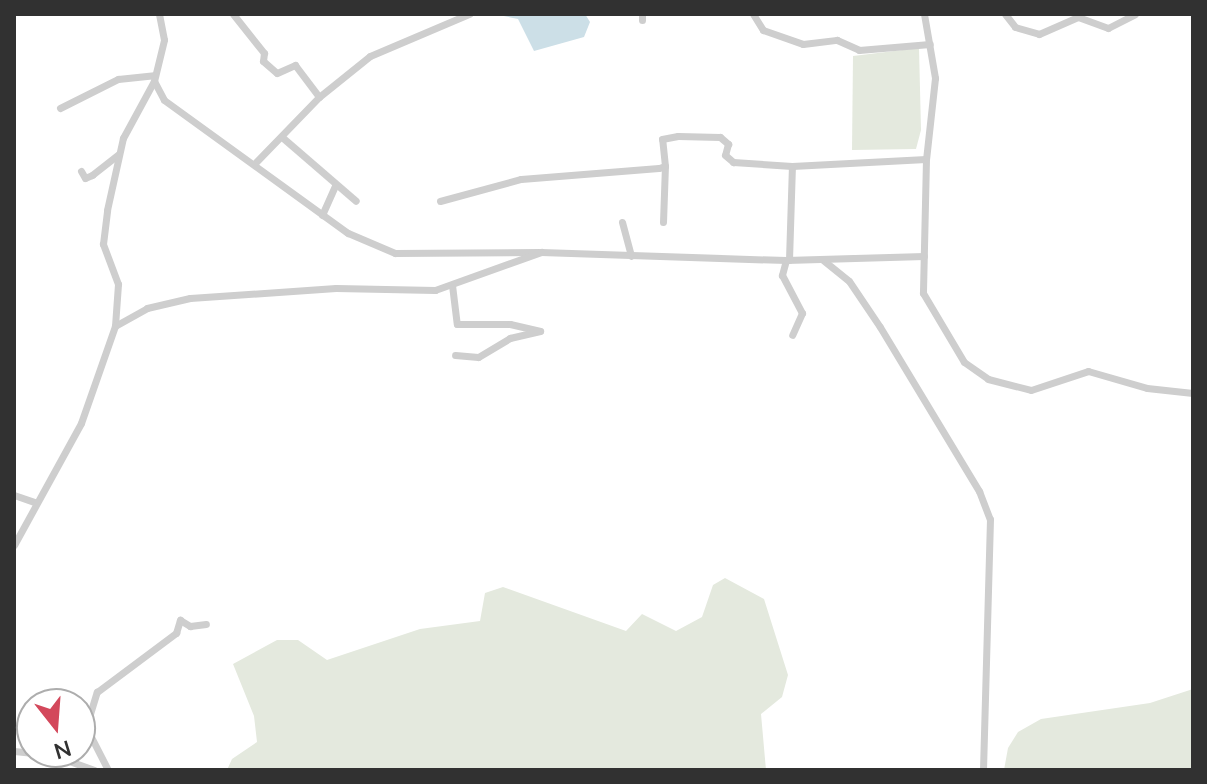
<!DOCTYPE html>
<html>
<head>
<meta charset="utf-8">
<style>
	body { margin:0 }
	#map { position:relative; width:1207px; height:784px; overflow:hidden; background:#fff; font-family:"Nunito Sans",sans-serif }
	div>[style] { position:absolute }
	.green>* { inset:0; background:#e4e9de }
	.water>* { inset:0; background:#ccdfe7 }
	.minor>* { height:7px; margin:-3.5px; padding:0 3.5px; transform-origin:3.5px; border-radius:3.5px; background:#cecece }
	span { translate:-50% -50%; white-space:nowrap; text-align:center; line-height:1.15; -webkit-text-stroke:8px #fff; paint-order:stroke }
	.frame { position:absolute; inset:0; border:16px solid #313131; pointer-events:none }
	.north { position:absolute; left:16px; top:688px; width:80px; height:80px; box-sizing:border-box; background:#fff; border:2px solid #adadad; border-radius:50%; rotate:163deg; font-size:22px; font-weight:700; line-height:32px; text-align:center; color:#313131 }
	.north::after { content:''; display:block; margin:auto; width:28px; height:36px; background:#d3485b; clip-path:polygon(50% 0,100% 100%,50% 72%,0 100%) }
</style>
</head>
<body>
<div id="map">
	<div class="green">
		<div style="clip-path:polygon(919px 48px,921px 130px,916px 149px,852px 150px,853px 56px)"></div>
		<div style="clip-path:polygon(725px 578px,764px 599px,788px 675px,782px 697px,761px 714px,766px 770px,227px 770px,232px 759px,257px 742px,254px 716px,233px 664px,277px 640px,298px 640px,327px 660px,420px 629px,480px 621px,485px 593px,503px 587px,626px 631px,642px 614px,676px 631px,702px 617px,713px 585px)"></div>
		<div style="clip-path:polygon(1193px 689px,1193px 770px,1004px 770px,1008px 748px,1018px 732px,1041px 719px,1150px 703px)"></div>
	</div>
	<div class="water">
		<div style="clip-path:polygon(494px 14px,585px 14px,590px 22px,584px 37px,534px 51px,518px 19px)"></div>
	</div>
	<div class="minor">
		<div style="left:159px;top:14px;width:26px;rotate:79deg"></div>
		<div style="left:164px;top:40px;width:42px;rotate:103.7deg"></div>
		<div style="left:154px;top:81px;width:21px;rotate:62deg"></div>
		<div style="left:164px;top:100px;width:227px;rotate:35.9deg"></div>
		<div style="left:348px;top:233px;width:51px;rotate:23.1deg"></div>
		<div style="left:395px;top:253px;width:144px;rotate:-0.4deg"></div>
		<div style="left:233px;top:14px;width:50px;rotate:51.5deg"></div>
		<div style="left:264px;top:53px;width:8px;rotate:97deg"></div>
		<div style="left:263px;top:61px;width:18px;rotate:41deg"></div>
		<div style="left:277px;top:73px;width:20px;rotate:-24deg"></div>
		<div style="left:295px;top:65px;width:40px;rotate:53deg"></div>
		<div style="left:642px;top:14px;width:6px;rotate:90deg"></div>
		<div style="left:753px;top:14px;width:19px;rotate:58deg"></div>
		<div style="left:763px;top:30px;width:42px;rotate:19.3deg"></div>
		<div style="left:803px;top:44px;width:34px;rotate:-7deg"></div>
		<div style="left:837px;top:40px;width:24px;rotate:24deg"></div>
		<div style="left:859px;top:50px;width:71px;rotate:-4.8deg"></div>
		<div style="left:924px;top:14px;width:65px;rotate:80.2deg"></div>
		<div style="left:935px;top:78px;width:81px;rotate:96.3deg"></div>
		<div style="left:926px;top:159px;width:134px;rotate:91.3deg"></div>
		<div style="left:923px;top:293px;width:80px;rotate:59.3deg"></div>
		<div style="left:964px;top:362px;width:29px;rotate:35deg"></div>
		<div style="left:988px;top:379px;width:44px;rotate:14.3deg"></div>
		<div style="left:1031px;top:390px;width:60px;rotate:-18.4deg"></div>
		<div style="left:1088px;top:371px;width:61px;rotate:16.1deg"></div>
		<div style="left:1147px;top:388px;width:46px;rotate:6.2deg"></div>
		<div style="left:1005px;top:14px;width:16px;rotate:52deg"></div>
		<div style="left:1015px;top:27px;width:25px;rotate:16deg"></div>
		<div style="left:1039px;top:34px;width:43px;rotate:-23.6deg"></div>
		<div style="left:1078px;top:17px;width:32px;rotate:20deg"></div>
		<div style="left:1108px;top:28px;width:30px;rotate:-27deg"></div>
		<div style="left:60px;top:108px;width:65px;rotate:-26.6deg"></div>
		<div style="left:118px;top:79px;width:36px;rotate:-6deg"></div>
		<div style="left:283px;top:138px;width:96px;rotate:40.8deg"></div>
		<div style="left:256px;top:162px;width:91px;rotate:-45.9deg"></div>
		<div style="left:319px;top:97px;width:65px;rotate:-38.8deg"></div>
		<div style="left:370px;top:56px;width:108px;rotate:-23deg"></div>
		<div style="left:81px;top:171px;width:8px;rotate:60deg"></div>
		<div style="left:85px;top:178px;width:8px;rotate:-23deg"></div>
		<div style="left:92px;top:175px;width:34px;rotate:-38deg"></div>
		<div style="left:440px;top:201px;width:84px;rotate:-15.2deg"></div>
		<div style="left:521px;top:179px;width:138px;rotate:-4.6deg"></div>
		<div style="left:659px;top:168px;width:6px;rotate:-18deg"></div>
		<div style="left:665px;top:166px;width:27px;rotate:-96deg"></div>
		<div style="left:662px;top:139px;width:16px;rotate:-11deg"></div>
		<div style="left:678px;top:136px;width:42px;rotate:1.4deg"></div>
		<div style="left:720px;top:137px;width:11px;rotate:41deg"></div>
		<div style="left:728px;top:144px;width:11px;rotate:105deg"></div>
		<div style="left:725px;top:155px;width:11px;rotate:41deg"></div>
		<div style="left:733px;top:162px;width:59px;rotate:3.9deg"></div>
		<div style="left:792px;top:166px;width:134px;rotate:-3deg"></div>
		<div style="left:322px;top:215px;width:32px;rotate:-66deg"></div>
		<div style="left:622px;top:222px;width:35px;rotate:75deg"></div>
		<div style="left:663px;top:222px;width:56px;rotate:-88deg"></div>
		<div style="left:786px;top:260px;width:16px;rotate:105deg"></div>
		<div style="left:782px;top:275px;width:43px;rotate:62.2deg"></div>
		<div style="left:802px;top:313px;width:24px;rotate:114deg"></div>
		<div style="left:789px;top:260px;width:94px;rotate:-88.2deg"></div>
		<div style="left:823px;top:260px;width:33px;rotate:39deg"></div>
		<div style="left:849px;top:281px;width:55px;rotate:56deg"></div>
		<div style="left:880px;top:327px;width:192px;rotate:58.9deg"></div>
		<div style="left:979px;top:491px;width:30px;rotate:69deg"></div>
		<div style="left:990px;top:519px;width:251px;rotate:91.6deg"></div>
		<div style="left:452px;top:285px;width:39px;rotate:83deg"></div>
		<div style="left:457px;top:324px;width:53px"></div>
		<div style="left:510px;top:324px;width:31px;rotate:13deg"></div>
		<div style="left:540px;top:331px;width:31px;rotate:167deg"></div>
		<div style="left:510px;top:338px;width:37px;rotate:149deg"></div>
		<div style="left:478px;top:357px;width:23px;rotate:-175deg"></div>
		<div style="left:115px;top:326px;width:42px;rotate:-85.9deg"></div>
		<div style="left:118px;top:284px;width:43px;rotate:-110.6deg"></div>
		<div style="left:103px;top:244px;width:34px;rotate:-83deg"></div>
		<div style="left:107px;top:210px;width:74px;rotate:-77.5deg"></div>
		<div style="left:123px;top:138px;width:65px;rotate:-61.5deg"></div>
		<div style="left:14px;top:495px;width:21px;rotate:19deg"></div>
		<div style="left:14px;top:545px;width:139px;rotate:-61.2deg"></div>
		<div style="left:81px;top:423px;width:103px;rotate:-70.7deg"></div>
		<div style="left:115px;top:326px;width:37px;rotate:-29deg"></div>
		<div style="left:147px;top:308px;width:44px;rotate:-13.1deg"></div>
		<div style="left:190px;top:298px;width:146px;rotate:-3.9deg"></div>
		<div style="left:336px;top:288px;width:99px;rotate:1.2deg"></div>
		<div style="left:435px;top:290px;width:113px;rotate:-19.7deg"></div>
		<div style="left:541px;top:252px;width:245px;rotate:1.9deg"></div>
		<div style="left:786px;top:260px;width:138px;rotate:-1.7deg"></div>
		<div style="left:14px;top:751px;width:39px;rotate:6deg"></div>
		<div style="left:53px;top:755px;width:44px;rotate:20.1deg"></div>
		<div style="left:108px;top:770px;width:48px;rotate:-117.1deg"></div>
		<div style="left:86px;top:727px;width:37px;rotate:-73deg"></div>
		<div style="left:97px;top:692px;width:99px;rotate:-36.8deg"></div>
		<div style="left:176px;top:633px;width:14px;rotate:-73deg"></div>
		<div style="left:180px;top:620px;width:12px;rotate:31deg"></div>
		<div style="left:190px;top:626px;width:16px;rotate:-7deg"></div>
	</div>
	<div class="frame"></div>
	<div class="north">N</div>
</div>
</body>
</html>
